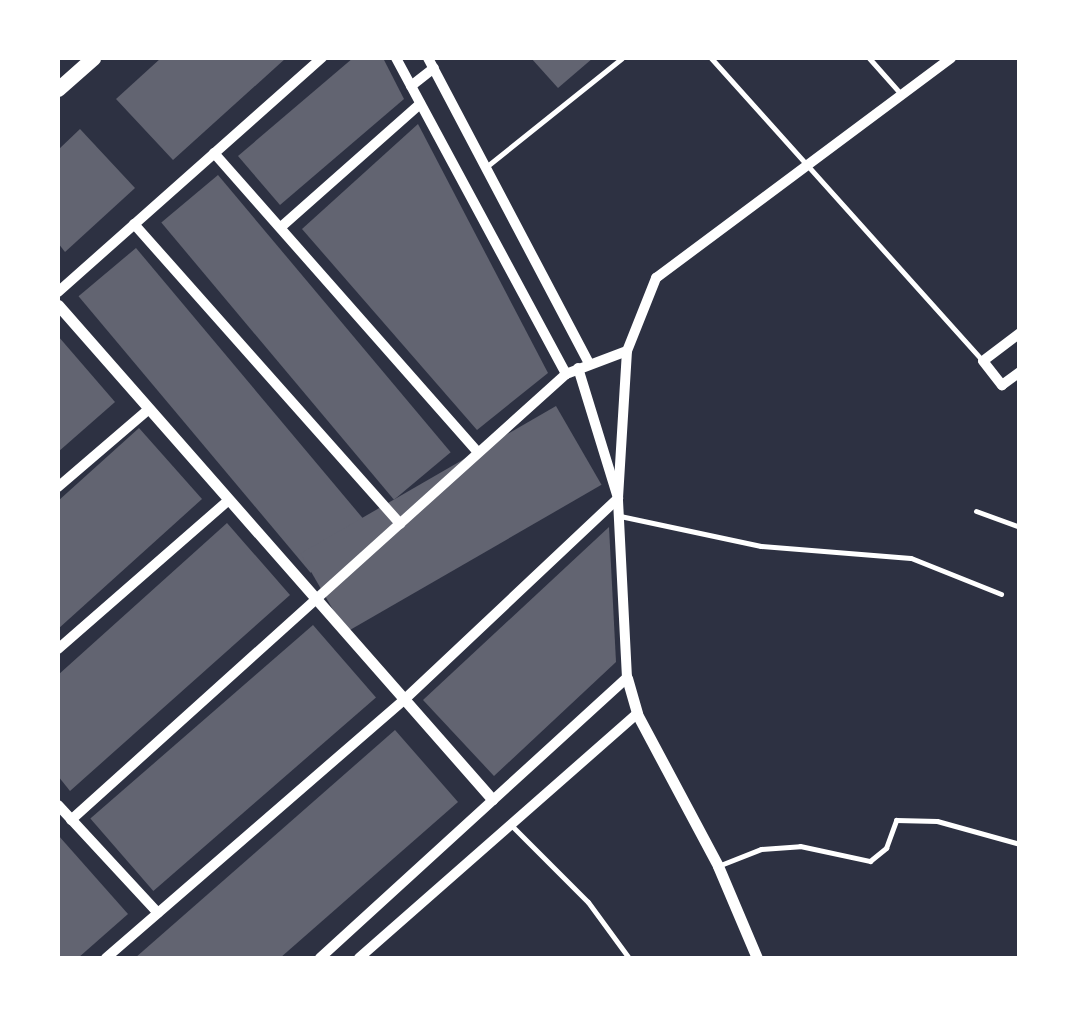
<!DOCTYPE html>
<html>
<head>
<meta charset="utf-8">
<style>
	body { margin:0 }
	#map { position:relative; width:1077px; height:1016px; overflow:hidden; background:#2d3142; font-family:"PT Sans",sans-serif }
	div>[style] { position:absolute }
	.building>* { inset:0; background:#626471; transform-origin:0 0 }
	.service>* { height:5px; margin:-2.5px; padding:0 2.5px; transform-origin:2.5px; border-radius:2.5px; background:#fff }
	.minor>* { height:10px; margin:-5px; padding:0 5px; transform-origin:5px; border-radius:5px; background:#fff }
	.tertiary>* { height:11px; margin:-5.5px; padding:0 5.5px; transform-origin:5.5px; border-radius:5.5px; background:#fff }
	.primary>* { height:15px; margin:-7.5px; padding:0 7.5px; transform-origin:7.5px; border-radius:7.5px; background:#fff }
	span { translate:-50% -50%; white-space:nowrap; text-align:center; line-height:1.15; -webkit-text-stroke:10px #fff; paint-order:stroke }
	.frame { position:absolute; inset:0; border:60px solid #fff; pointer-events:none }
</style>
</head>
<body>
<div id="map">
	<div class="building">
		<div style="clip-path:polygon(161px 58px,286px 58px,173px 160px,116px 99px)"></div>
		<div style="clip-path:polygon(353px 58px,383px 58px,404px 99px,280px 205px,238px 156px)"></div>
		<div style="clip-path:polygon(531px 58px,593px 58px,558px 88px)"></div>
		<div style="clip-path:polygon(418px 124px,548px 373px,477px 430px,302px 229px)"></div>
		<div style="clip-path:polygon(80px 129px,135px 188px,65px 252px,58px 243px,58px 150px)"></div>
		<div style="left:218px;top:175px;width:362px;height:74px;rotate:50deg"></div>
		<div style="left:136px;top:248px;width:361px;height:75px;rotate:50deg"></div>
		<div style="clip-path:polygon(58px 336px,115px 402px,58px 452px)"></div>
		<div style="left:556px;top:406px;width:91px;height:295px;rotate:60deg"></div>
		<div style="clip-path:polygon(139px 428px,202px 499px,58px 629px,58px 501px)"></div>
		<div style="clip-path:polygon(227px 523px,290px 595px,70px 791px,58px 776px,58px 675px)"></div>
		<div style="clip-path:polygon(609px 527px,616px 662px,494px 776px,423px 700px)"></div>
		<div style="left:313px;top:625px;width:96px;height:295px;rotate:49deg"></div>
		<div style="clip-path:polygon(395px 730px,458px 802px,280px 958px,135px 958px)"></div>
		<div style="clip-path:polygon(58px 835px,128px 914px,78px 958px,58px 958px)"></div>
	</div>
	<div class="service">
		<div style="left:711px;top:58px;width:407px;rotate:48.1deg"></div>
		<div style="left:869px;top:58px;width:47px;rotate:48.5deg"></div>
		<div style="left:486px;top:167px;width:174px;rotate:-38.7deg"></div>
		<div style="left:976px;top:511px;width:47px;rotate:20deg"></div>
		<div style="left:620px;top:516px;width:144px;rotate:12deg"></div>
		<div style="left:761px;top:546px;width:150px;rotate:4.6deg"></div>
		<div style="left:911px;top:558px;width:97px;rotate:21.8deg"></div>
		<div style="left:512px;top:826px;width:107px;rotate:45deg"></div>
		<div style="left:588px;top:902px;width:69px;rotate:53.8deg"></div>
		<div style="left:718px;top:866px;width:46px;rotate:-21.6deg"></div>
		<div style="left:761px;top:849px;width:39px;rotate:-4deg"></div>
		<div style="left:800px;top:846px;width:72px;rotate:12.1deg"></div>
		<div style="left:870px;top:861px;width:21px;rotate:-39deg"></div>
		<div style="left:886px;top:848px;width:30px;rotate:-70deg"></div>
		<div style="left:896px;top:820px;width:41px;rotate:1.4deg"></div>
		<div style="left:937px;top:821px;width:86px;rotate:15.5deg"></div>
	</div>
	<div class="minor">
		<div style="left:396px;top:58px;width:359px;rotate:61.7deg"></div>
		<div style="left:428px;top:58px;width:345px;rotate:62.2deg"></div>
		<div style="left:411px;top:86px;width:29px;rotate:-38deg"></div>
		<div style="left:214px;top:153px;width:399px;rotate:48.6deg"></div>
		<div style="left:134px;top:224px;width:401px;rotate:48.4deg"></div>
		<div style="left:281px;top:227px;width:186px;rotate:-41.5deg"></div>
		<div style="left:58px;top:292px;width:353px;rotate:-41.6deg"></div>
		<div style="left:1020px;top:333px;width:46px;rotate:142.9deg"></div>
		<div style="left:983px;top:361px;width:31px;rotate:52deg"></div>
		<div style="left:1002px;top:385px;width:22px;rotate:-36deg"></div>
		<div style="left:58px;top:487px;width:120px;rotate:-40.6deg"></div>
		<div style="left:58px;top:649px;width:227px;rotate:-41.1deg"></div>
		<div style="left:58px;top:805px;width:147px;rotate:47.2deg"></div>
		<div style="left:71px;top:820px;width:666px;rotate:-42.02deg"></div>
		<div style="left:566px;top:374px;width:65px;rotate:-20.7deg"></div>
		<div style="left:106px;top:958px;width:396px;rotate:-40.9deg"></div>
		<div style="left:405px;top:699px;width:293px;rotate:-43.3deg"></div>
		<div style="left:618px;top:498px;width:136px;rotate:-107.1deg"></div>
		<div style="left:320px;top:958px;width:416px;rotate:-42.4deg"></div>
		<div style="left:627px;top:678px;width:180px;rotate:-92.9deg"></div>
		<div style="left:618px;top:498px;width:147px;rotate:-86.5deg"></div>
		<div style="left:627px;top:351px;width:79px;rotate:-68.3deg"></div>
		<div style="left:656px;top:278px;width:368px;rotate:-36.7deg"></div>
		<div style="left:359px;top:958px;width:370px;rotate:-41.3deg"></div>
	</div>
	<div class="tertiary">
		<div style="left:58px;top:305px;width:658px;rotate:48.7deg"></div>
		<div style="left:627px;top:678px;width:37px;rotate:74deg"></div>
		<div style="left:637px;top:714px;width:172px;rotate:61.9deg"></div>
		<div style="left:718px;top:866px;width:100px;rotate:67deg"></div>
	</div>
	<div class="primary">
		<div style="left:58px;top:89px;width:47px;rotate:-41.5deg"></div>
	</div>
	<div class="frame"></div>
</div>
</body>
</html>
